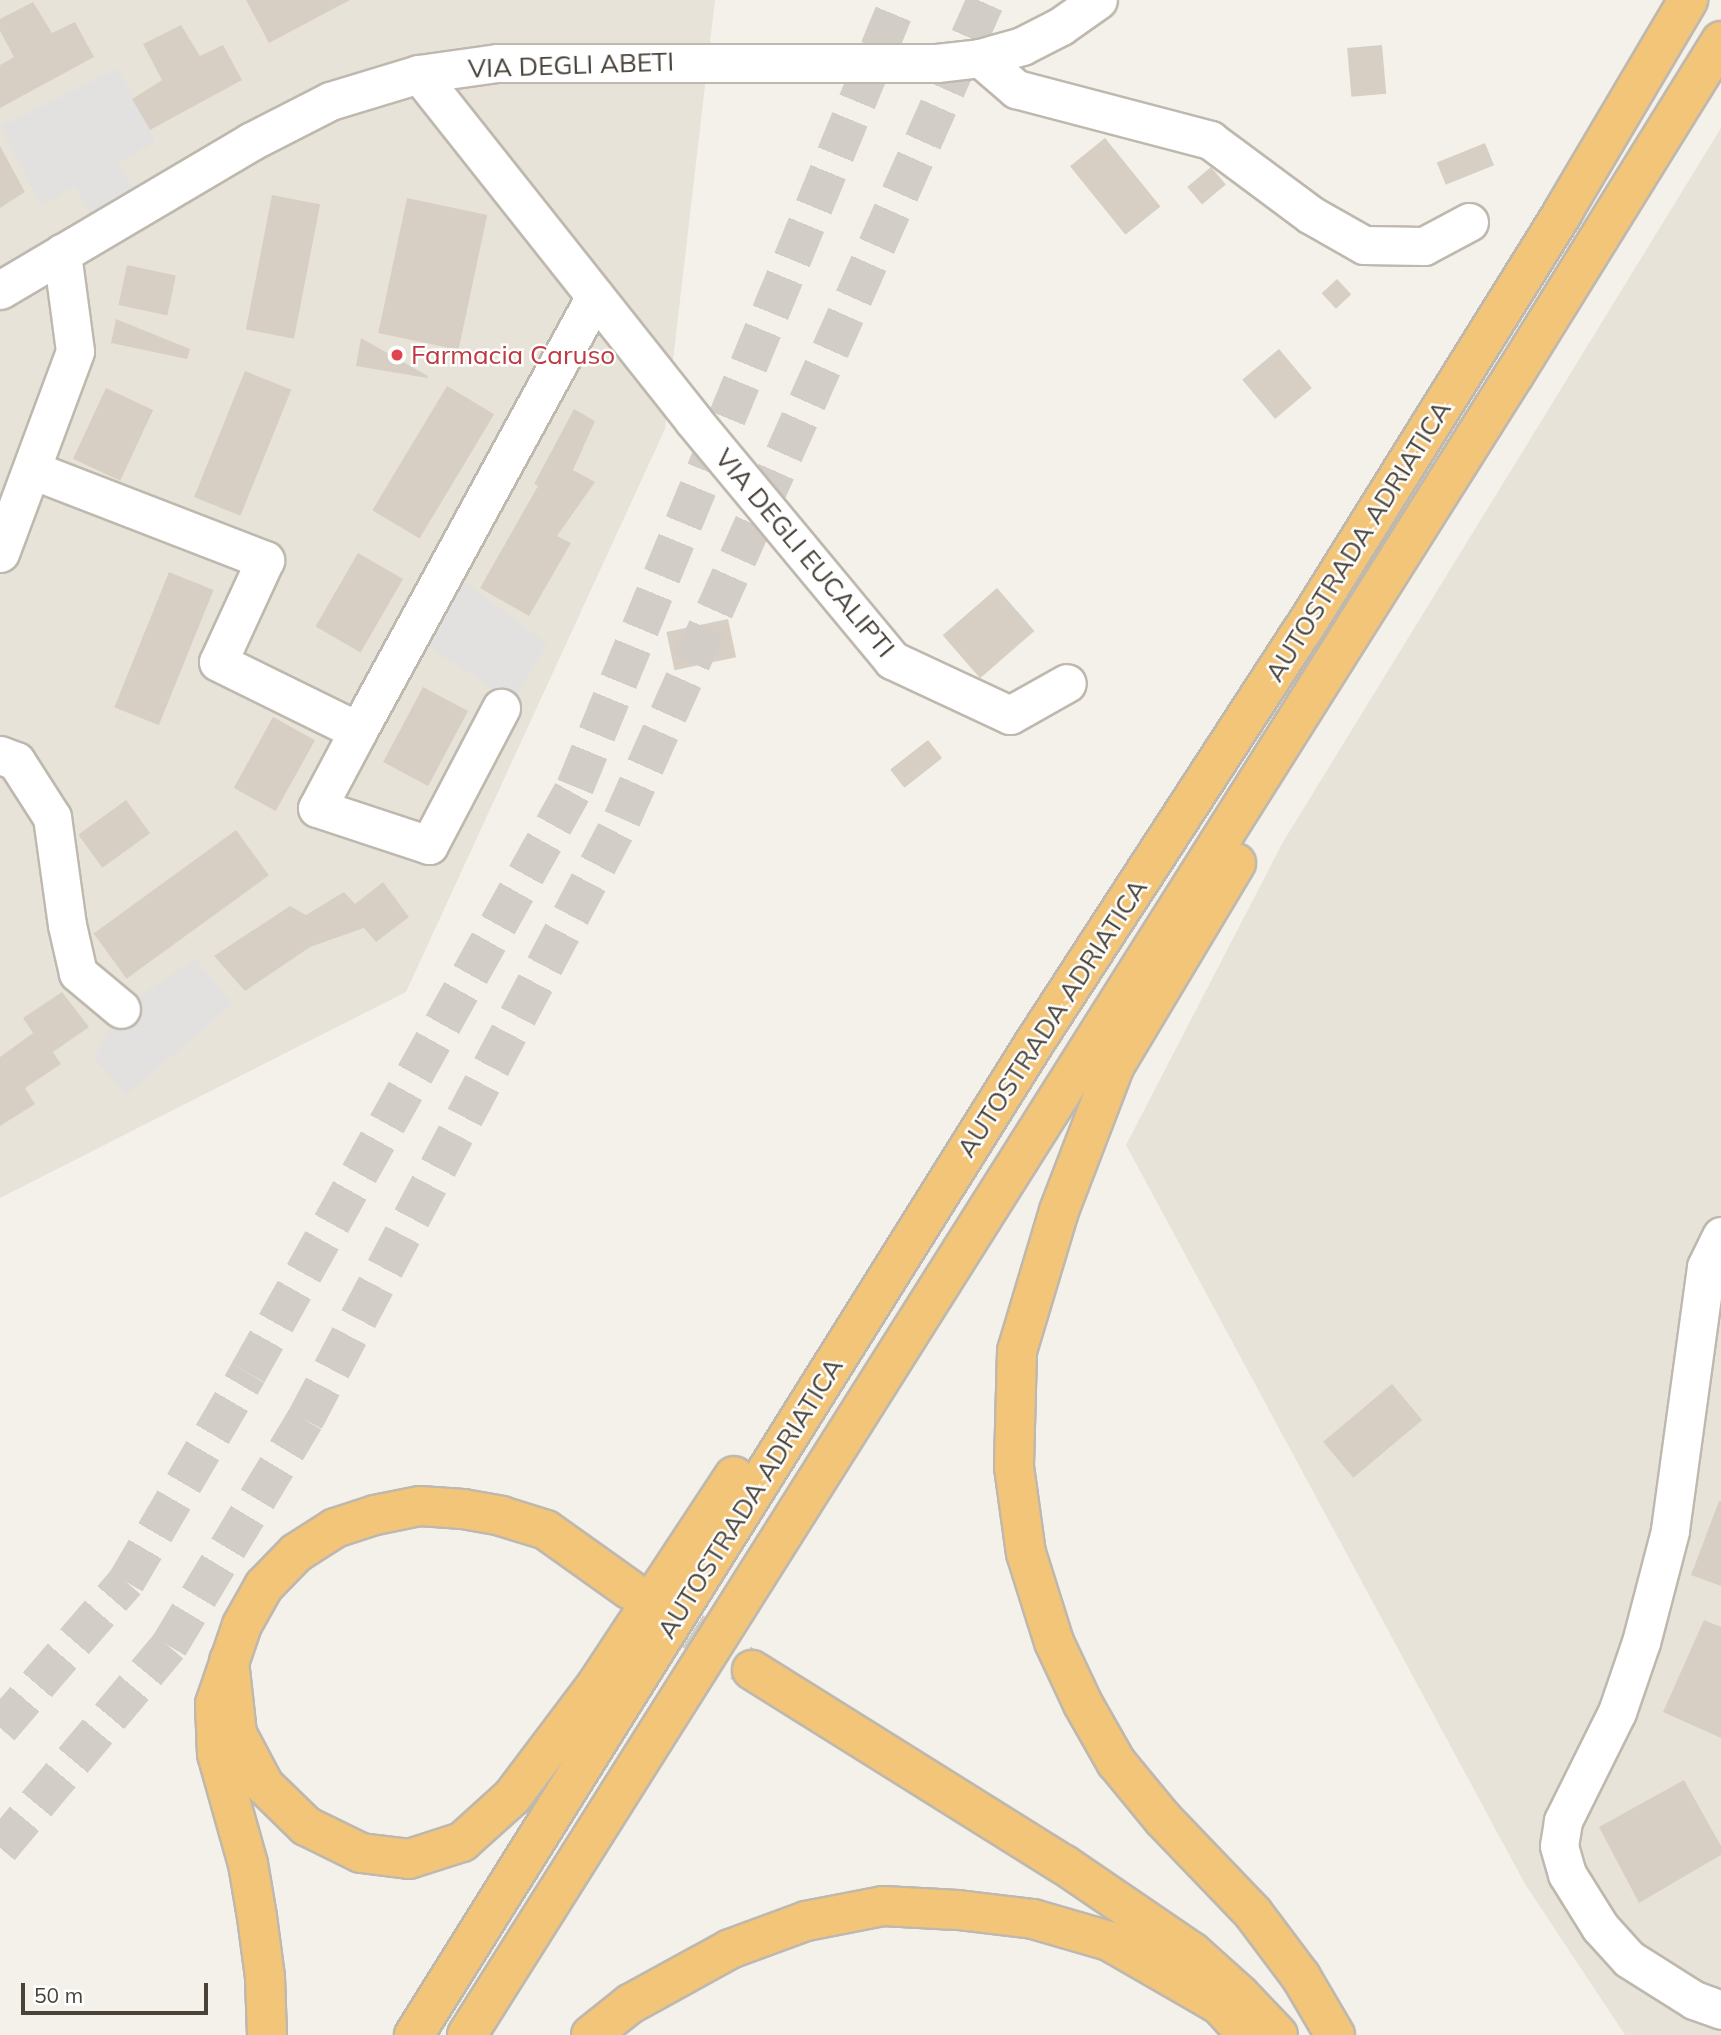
<!DOCTYPE html>
<html>
<head>
<meta charset="utf-8">
<style>
	body { margin:0 }
	#map { position:relative; width:1721px; height:2035px; overflow:hidden; background:#f4f1eb; font-family:Mulish,sans-serif }
	div>[style] { position:absolute }
	.residential>* { inset:0; background:#e8e3d9 }
	.parking>* { inset:0; background:#e3e1df }
	.building>* { inset:0; background:#d8cfc4; transform-origin:0 0 }
	.highway-tunnel>* { height:38px; margin-top:-19px; transform-origin:0; background:repeating-linear-gradient(90deg,#d2cec7 0 38px,transparent 0 57px) }
	.roads { filter:drop-shadow(2px 0 #bfb8ae) drop-shadow(-2px 0 #bfb8ae) drop-shadow(0 2px #bfb8ae) drop-shadow(0 -2px #bfb8ae) }
	.minor>* { height:37px; margin:-18.5px; padding:0 18.5px; transform-origin:18.5px; border-radius:18.5px; background:#fff }
	.highway>* { height:38px; margin:-19px; padding:0 19px; transform-origin:19px; border-radius:19px; background:#f3c578 }
	.dots>* { width:19px; height:19px; translate:-50% -50%; box-sizing:border-box; border:4px solid #fff; border-radius:50% }
	span { translate:-50% -50%; white-space:nowrap; text-align:center; line-height:1.15; -webkit-text-stroke:5px #fff; paint-order:stroke }
	.street-label { font-size:26px; color:#484239 }
	.health-label { font-size:26px; color:#be3a42 }
	.left { translate:0 -50%; text-align:left }
	.scale { position:absolute; left:21px; top:1983px; width:187px; height:32px; box-sizing:border-box; border:4px solid #484239; border-top:0; padding-left:9px; font-size:21px; line-height:24px; white-space:nowrap; color:#484239; -webkit-text-stroke:5px #fff; paint-order:stroke }
</style>
</head>
<body>
<div id="map">
	<div class="residential">
		<div style="clip-path:polygon(0 0,715px 0,665px 429px,406px 992px,0 1198px)"></div>
		<div style="clip-path:polygon(1721px 128px,1721px 2035px,1625px 2035px,1525px 1884px,1126px 1145px,1283px 842px)"></div>
	</div>
	<div class="parking">
		<div style="clip-path:polygon(118px 68px,156px 142px,119px 162px,138px 198px,94px 222px,75px 186px,41px 205px,0 127px)"></div>
		<div style="clip-path:polygon(461px 579px,547px 644px,513px 701px,422px 644px)"></div>
		<div style="clip-path:polygon(195px 958px,233px 1004px,126px 1095px,94px 1058px,121px 1009px)"></div>
	</div>
	<div class="building">
		<div style="clip-path:polygon(246px 0,350px 0,269px 43px)"></div>
		<div style="clip-path:polygon(33px 2px,52px 33px,75px 22px,94px 57px,0 108px,0 65px,14px 57px,0 31px,0 19px)"></div>
		<div style="clip-path:polygon(181px 25px,200px 56px,223px 45px,242px 80px,150px 130px,132px 99px,162px 80px,143px 44px)"></div>
		<div style="left:1382px;top:45px;width:49px;height:35px;rotate:85deg"></div>
		<div style="left:1105px;top:138px;width:88px;height:45px;rotate:51deg"></div>
		<div style="left:1485px;top:143px;width:24px;height:52px;rotate:68deg"></div>
		<div style="clip-path:polygon(0 146px,25px 192px,0 208px)"></div>
		<div style="left:1211px;top:167px;width:23px;height:31px;rotate:50deg"></div>
		<div style="left:272px;top:195px;width:49px;height:137px;rotate:11deg"></div>
		<div style="left:407px;top:198px;width:82px;height:138px;rotate:12deg"></div>
		<div style="left:127px;top:265px;width:50px;height:41px;rotate:12deg"></div>
		<div style="left:1337px;top:279px;width:21px;height:21px;rotate:47deg"></div>
		<div style="clip-path:polygon(116px 319px,190px 349px,187px 359px,111px 343px)"></div>
		<div style="clip-path:polygon(361px 338px,428px 376px,427px 378px,356px 366px)"></div>
		<div style="left:1279px;top:349px;width:51px;height:48px;rotate:50deg"></div>
		<div style="left:245px;top:371px;width:50px;height:136px;rotate:22deg"></div>
		<div style="left:447px;top:386px;width:55px;height:145px;rotate:31deg"></div>
		<div style="left:106px;top:388px;width:52px;height:78px;rotate:25deg"></div>
		<div style="clip-path:polygon(574px 409px,595px 421px,573px 470px,595px 482px,557px 536px,571px 543px,529px 616px,480px 588px,538px 486px,534px 484px)"></div>
		<div style="left:358px;top:553px;width:52px;height:85px;rotate:30deg"></div>
		<div style="left:169px;top:572px;width:48px;height:146px;rotate:22deg"></div>
		<div style="left:997px;top:588px;width:57px;height:72px;rotate:49deg"></div>
		<div style="left:728px;top:619px;width:39px;height:63px;rotate:78deg"></div>
		<div style="left:423px;top:687px;width:51px;height:85px;rotate:28deg"></div>
		<div style="left:273px;top:717px;width:48px;height:81px;rotate:29deg"></div>
		<div style="left:928px;top:740px;width:23px;height:48px;rotate:52deg"></div>
		<div style="left:126px;top:800px;width:41px;height:59px;rotate:54deg"></div>
		<div style="left:236px;top:830px;width:56px;height:176px;rotate:54deg"></div>
		<div style="clip-path:polygon(383px 882px,409px 917px,376px 942px,364px 928px,310px 947px,245px 991px,214px 956px,290px 906px,306px 915px,344px 892px,355px 904px)"></div>
		<div style="clip-path:polygon(62px 992px,89px 1027px,53px 1052px,61px 1064px,25px 1088px,35px 1104px,0 1126px,0 1057px,33px 1033px,23px 1018px)"></div>
		<div style="left:1392px;top:1384px;width:47px;height:90px;rotate:50deg"></div>
		<div style="clip-path:polygon(1719px 1501px,1721px 1501px,1721px 1586px,1691px 1575px)"></div>
		<div style="clip-path:polygon(1704px 1620px,1721px 1627px,1721px 1738px,1663px 1712px)"></div>
		<div style="clip-path:polygon(1684px 1780px,1721px 1846px,1721px 1855px,1639px 1903px,1599px 1827px)"></div>
	</div>
	<div class="highway-tunnel">
		<div style="left:645px;top:1600px;width:128px;rotate:33.2deg"></div>
		<div style="left:0;top:1728px;width:193px;rotate:-49.2deg"></div>
		<div style="left:126px;top:1582px;width:242px;rotate:-59.7deg"></div>
		<div style="left:248px;top:1373px;width:671px;rotate:-60.84deg"></div>
		<div style="left:575px;top:787px;width:851px;rotate:-67.62deg"></div>
		<div style="left:0;top:1848px;width:263px;rotate:-50.1deg"></div>
		<div style="left:169px;top:1646px;width:264px;rotate:-59deg"></div>
		<div style="left:305px;top:1420px;width:679px;rotate:-62.19deg"></div>
		<div style="left:622px;top:819px;width:896px;rotate:-66.04deg"></div>
	</div>
	<div class="roads">
		<div class="minor">
			<div style="left:980px;top:58px;width:48px;rotate:40.7deg"></div>
			<div style="left:1016px;top:89px;width:201px;rotate:14.7deg"></div>
			<div style="left:1210px;top:140px;width:126px;rotate:36.6deg"></div>
			<div style="left:1311px;top:215px;width:61px;rotate:29.5deg"></div>
			<div style="left:1364px;top:245px;width:60px;rotate:1deg"></div>
			<div style="left:1424px;top:246px;width:51px;rotate:-28.1deg"></div>
			<div style="left:419px;top:74px;width:441px;rotate:51.6deg"></div>
			<div style="left:693px;top:420px;width:312px;rotate:50.3deg"></div>
			<div style="left:892px;top:660px;width:130px;rotate:25deg"></div>
			<div style="left:1010px;top:715px;width:65px;rotate:-29.3deg"></div>
			<div style="left:0;top:290px;width:291px;rotate:-30.6deg"></div>
			<div style="left:250px;top:142px;width:90px;rotate:-27.1deg"></div>
			<div style="left:330px;top:101px;width:93px;rotate:-16.9deg"></div>
			<div style="left:419px;top:74px;width:79px;rotate:-8deg"></div>
			<div style="left:497px;top:63px;width:440px"></div>
			<div style="left:937px;top:63px;width:43px;rotate:-6.6deg"></div>
			<div style="left:980px;top:58px;width:44px;rotate:-15.9deg"></div>
			<div style="left:1022px;top:46px;width:44px;rotate:-27.1deg"></div>
			<div style="left:1061px;top:26px;width:45px;rotate:-35.1deg"></div>
			<div style="left:32px;top:470px;width:250px;rotate:21.1deg"></div>
			<div style="left:265px;top:560px;width:112px;rotate:114.7deg"></div>
			<div style="left:218px;top:662px;width:156px;rotate:26.2deg"></div>
			<div style="left:358px;top:731px;width:495px;rotate:-61.4deg"></div>
			<div style="left:0;top:553px;width:215px;rotate:-69.6deg"></div>
			<div style="left:75px;top:351px;width:99px;rotate:-97.6deg"></div>
			<div style="left:358px;top:731px;width:87px;rotate:118deg"></div>
			<div style="left:317px;top:808px;width:118px;rotate:18.3deg"></div>
			<div style="left:429px;top:845px;width:155px;rotate:-62.3deg"></div>
			<div style="left:0;top:755px;width:17px;rotate:21deg"></div>
			<div style="left:16px;top:761px;width:67px;rotate:57.3deg"></div>
			<div style="left:52px;top:817px;width:109px;rotate:82.1deg"></div>
			<div style="left:67px;top:925px;width:49px;rotate:77.1deg"></div>
			<div style="left:78px;top:973px;width:56px;rotate:39.9deg"></div>
			<div style="left:1721px;top:1236px;width:34px;rotate:116deg"></div>
			<div style="left:1706px;top:1267px;width:266px;rotate:97.8deg"></div>
			<div style="left:1670px;top:1531px;width:115px;rotate:104.6deg"></div>
			<div style="left:1641px;top:1642px;width:74px;rotate:108.9deg"></div>
			<div style="left:1617px;top:1712px;width:122px;rotate:116.4deg"></div>
			<div style="left:1563px;top:1821px;width:25px;rotate:99deg"></div>
			<div style="left:1559px;top:1846px;width:29px;rotate:74deg"></div>
			<div style="left:1567px;top:1874px;width:62px;rotate:58.1deg"></div>
			<div style="left:1600px;top:1927px;width:43px;rotate:47.8deg"></div>
			<div style="left:1629px;top:1959px;width:77px;rotate:32.2deg"></div>
			<div style="left:1694px;top:2000px;width:29px;rotate:20deg"></div>
		</div>
		<div class="highway">
			<div style="left:1236px;top:863px;width:235px;rotate:120.9deg"></div>
			<div style="left:1115px;top:1065px;width:156px;rotate:111deg"></div>
			<div style="left:1059px;top:1211px;width:146px;rotate:106.7deg"></div>
			<div style="left:1017px;top:1351px;width:116px;rotate:91.5deg"></div>
			<div style="left:1014px;top:1467px;width:87px;rotate:82.1deg"></div>
			<div style="left:1026px;top:1553px;width:93px;rotate:72.5deg"></div>
			<div style="left:1054px;top:1642px;width:68px;rotate:64.9deg"></div>
			<div style="left:1083px;top:1704px;width:67px;rotate:60.4deg"></div>
			<div style="left:1116px;top:1762px;width:74px;rotate:50.5deg"></div>
			<div style="left:1163px;top:1819px;width:130px;rotate:46.2deg"></div>
			<div style="left:1253px;top:1913px;width:80px;rotate:53.1deg"></div>
			<div style="left:1301px;top:1977px;width:67px;rotate:59.6deg"></div>
			<div style="left:229px;top:1661px;width:73px;rotate:83.7deg"></div>
			<div style="left:237px;top:1734px;width:58px;rotate:62.1deg"></div>
			<div style="left:264px;top:1785px;width:59px;rotate:44.3deg"></div>
			<div style="left:306px;top:1826px;width:61px;rotate:26.1deg"></div>
			<div style="left:361px;top:1853px;width:48px;rotate:7.1deg"></div>
			<div style="left:409px;top:1859px;width:56px;rotate:-17.8deg"></div>
			<div style="left:462px;top:1842px;width:67px;rotate:-42deg"></div>
			<div style="left:512px;top:1797px;width:141px;rotate:-53deg"></div>
			<div style="left:597px;top:1684px;width:249px;rotate:-56.6deg"></div>
			<div style="left:752px;top:1670px;width:367px;rotate:32deg"></div>
			<div style="left:1063px;top:1864px;width:156px;rotate:34.3deg"></div>
			<div style="left:1192px;top:1952px;width:64px;rotate:41.9deg"></div>
			<div style="left:1240px;top:1995px;width:55px;rotate:46.5deg"></div>
			<div style="left:267px;top:2035px;width:58px;rotate:-92deg"></div>
			<div style="left:265px;top:1977px;width:61px;rotate:-97.6deg"></div>
			<div style="left:257px;top:1917px;width:54px;rotate:-99.6deg"></div>
			<div style="left:248px;top:1864px;width:114px;rotate:-105.7deg"></div>
			<div style="left:217px;top:1754px;width:50px;rotate:-92.3deg"></div>
			<div style="left:215px;top:1704px;width:83px;rotate:-71.1deg"></div>
			<div style="left:242px;top:1625px;width:45px;rotate:-60.6deg"></div>
			<div style="left:264px;top:1586px;width:46px;rotate:-45.9deg"></div>
			<div style="left:296px;top:1553px;width:46px;rotate:-32.7deg"></div>
			<div style="left:335px;top:1528px;width:42px;rotate:-18deg"></div>
			<div style="left:375px;top:1515px;width:46px;rotate:-11.3deg"></div>
			<div style="left:420px;top:1506px;width:43px;rotate:4deg"></div>
			<div style="left:463px;top:1509px;width:39px;rotate:10deg"></div>
			<div style="left:501px;top:1516px;width:47px;rotate:17.3deg"></div>
			<div style="left:546px;top:1530px;width:103px;rotate:35.5deg"></div>
			<div style="left:414px;top:2035px;width:1168px;rotate:-57.98deg"></div>
			<div style="left:1033px;top:1045px;width:495px;rotate:-57deg"></div>
			<div style="left:1303px;top:630px;width:494px;rotate:-58.1deg"></div>
			<div style="left:1564px;top:210px;width:244px;rotate:-59.4deg"></div>
			<div style="left:467px;top:2035px;width:1963px;rotate:-57.76deg"></div>
			<div style="left:1514px;top:375px;width:393px;rotate:-58.2deg"></div>
			<div style="left:591px;top:2035px;width:50px;rotate:-38.5deg"></div>
			<div style="left:630px;top:2004px;width:114px;rotate:-28.8deg"></div>
			<div style="left:730px;top:1949px;width:81px;rotate:-20.2deg"></div>
			<div style="left:806px;top:1921px;width:78px;rotate:-11deg"></div>
			<div style="left:883px;top:1906px;width:75px;rotate:3.1deg"></div>
			<div style="left:958px;top:1910px;width:76px;rotate:6.8deg"></div>
			<div style="left:1033px;top:1919px;width:79px;rotate:16.1deg"></div>
			<div style="left:1109px;top:1941px;width:128px;rotate:30deg"></div>
			<div style="left:1220px;top:2005px;width:40px;rotate:48deg"></div>
		</div>
	</div>
	<div class="dots">
		<div style="left:397px;top:355px;background:#e0444e"></div>
	</div>
	<div class="street-label">
		<span style="left:571px;top:65px;rotate:-2deg">VIA DEGLI ABETI</span>
		<span style="left:1358px;top:541px;rotate:-58deg">AUTOSTRADA ADRIATICA</span>
		<span style="left:805px;top:553px;rotate:50deg">VIA DEGLI EUCALIPTI</span>
		<span style="left:1052px;top:1018px;rotate:-57deg">AUTOSTRADA ADRIATICA</span>
		<span style="left:750px;top:1498px;rotate:-58deg">AUTOSTRADA ADRIATICA</span>
	</div>
	<div class="health-label">
		<span class="left" style="left:411px;top:355px">Farmacia Caruso</span>
	</div>
	<div class="scale">50 m</div>
</div>
</body>
</html>
